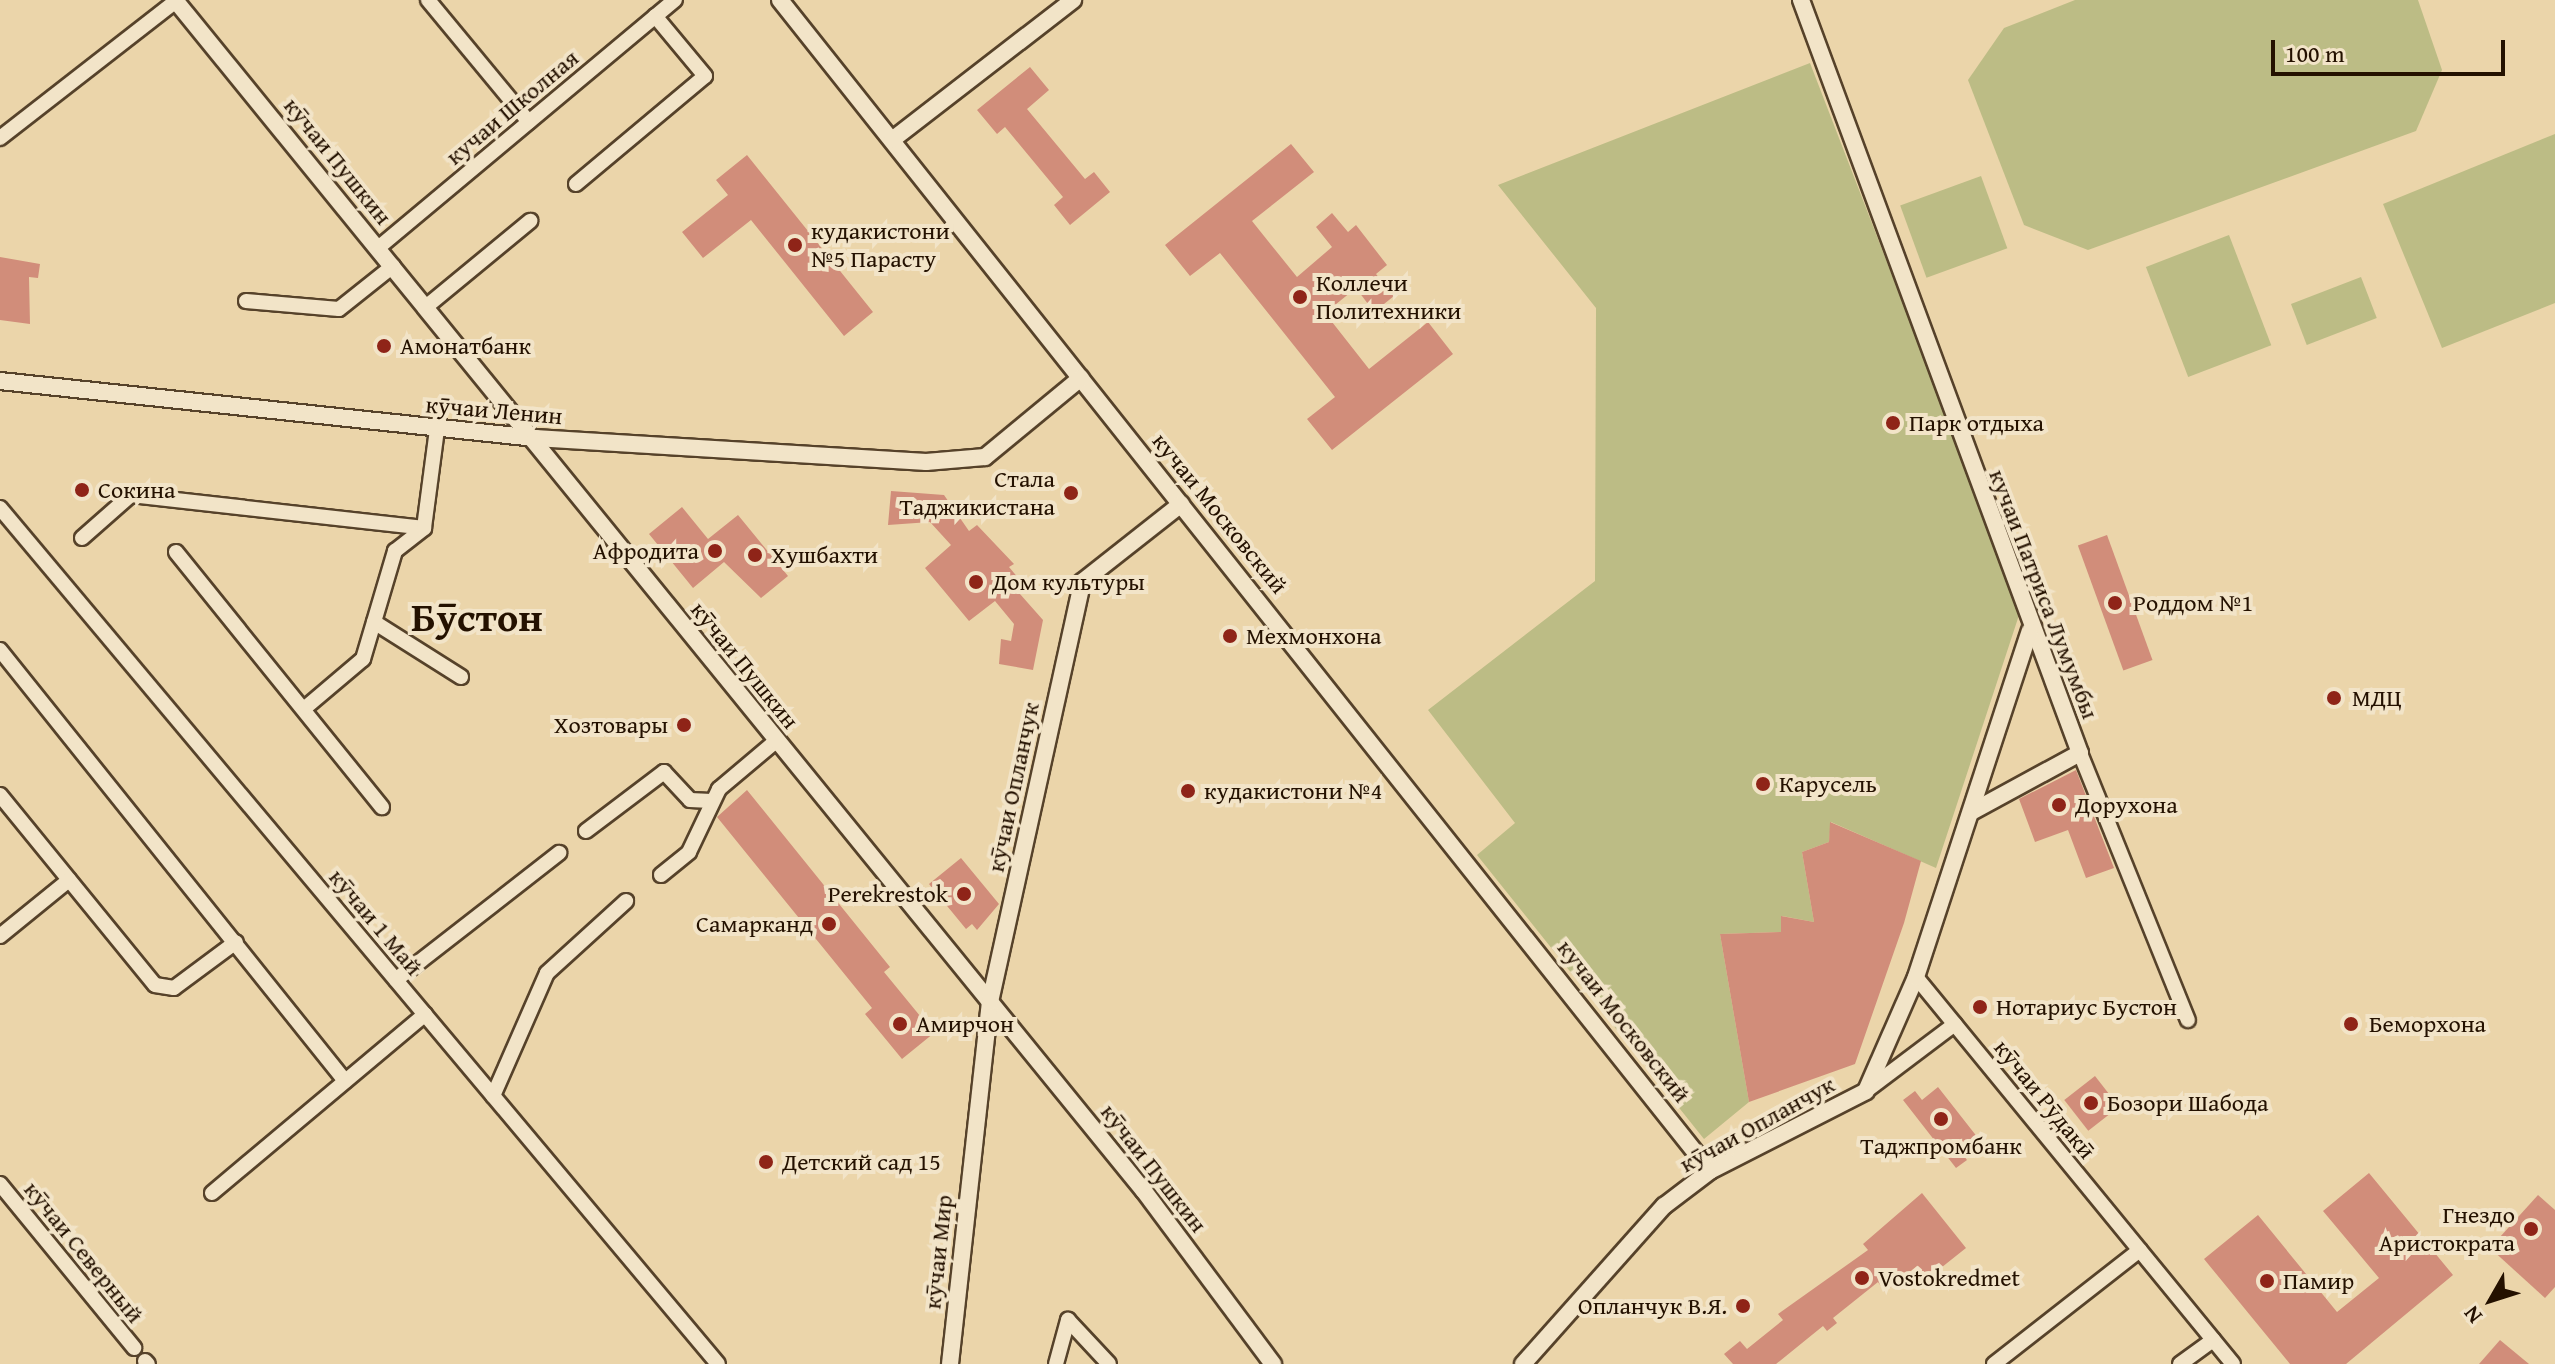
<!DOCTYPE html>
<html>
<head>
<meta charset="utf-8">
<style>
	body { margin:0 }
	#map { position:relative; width:2555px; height:1364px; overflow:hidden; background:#ebd5aa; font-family:"Gentium Book Plus",serif }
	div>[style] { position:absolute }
	.green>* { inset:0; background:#bcbc85; transform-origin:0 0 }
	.building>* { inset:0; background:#d18d7a; transform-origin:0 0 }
	.roads { filter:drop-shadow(2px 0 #56422a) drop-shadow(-2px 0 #56422a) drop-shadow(0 2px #56422a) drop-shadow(0 -2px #56422a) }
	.minor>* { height:14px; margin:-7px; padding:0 7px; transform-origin:7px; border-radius:7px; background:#f2e4c8 }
	.tertiary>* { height:16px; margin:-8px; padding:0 8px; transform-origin:8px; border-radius:8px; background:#f2e4c8 }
	.dots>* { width:22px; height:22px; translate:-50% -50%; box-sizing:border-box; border:4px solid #f2e4c8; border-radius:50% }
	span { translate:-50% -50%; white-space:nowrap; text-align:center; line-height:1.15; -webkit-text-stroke:8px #f2e4c8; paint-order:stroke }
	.street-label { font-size:24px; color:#241100 }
	.poi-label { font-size:24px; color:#241100 }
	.left { translate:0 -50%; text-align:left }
	.right { translate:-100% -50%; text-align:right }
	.town-label { font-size:40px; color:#241100; font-weight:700 }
	.north { position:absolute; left:2451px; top:1260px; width:80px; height:80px; -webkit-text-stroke:6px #f2e4c8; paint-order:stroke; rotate:231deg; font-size:22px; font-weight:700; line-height:32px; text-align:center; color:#241100 }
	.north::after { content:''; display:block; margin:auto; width:28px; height:36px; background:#241100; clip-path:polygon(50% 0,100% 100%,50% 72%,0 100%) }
	.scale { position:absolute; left:2271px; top:40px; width:234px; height:36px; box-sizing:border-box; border:4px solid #241100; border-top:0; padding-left:10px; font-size:24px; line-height:28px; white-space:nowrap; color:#241100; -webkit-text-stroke:6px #f2e4c8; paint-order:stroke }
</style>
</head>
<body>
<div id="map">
	<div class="green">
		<div style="clip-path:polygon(2075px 0,2418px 0,2442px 70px,2416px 131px,2088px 250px,2024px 225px,1968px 80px,2004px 28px)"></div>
		<div style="clip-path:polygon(1810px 63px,2021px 609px,1936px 868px,1831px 822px,1829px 842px,1802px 852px,1814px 922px,1782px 916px,1781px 932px,1720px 934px,1749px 1102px,1704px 1139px,1477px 855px,1515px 823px,1428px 710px,1595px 581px,1596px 308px,1498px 185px)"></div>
		<div style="clip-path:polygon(2555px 134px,2555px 303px,2442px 348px,2383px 204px)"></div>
		<div style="left:1981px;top:176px;width:77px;height:86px;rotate:70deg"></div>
		<div style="left:2229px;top:235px;width:118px;height:89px;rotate:69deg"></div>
		<div style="left:2361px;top:277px;width:44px;height:75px;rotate:69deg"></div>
	</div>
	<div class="building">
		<div style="clip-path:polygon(1030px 67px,1049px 90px,1027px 109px,1085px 179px,1094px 172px,1110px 192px,1070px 225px,1054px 205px,1063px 197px,1005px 127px,997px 134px,977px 110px)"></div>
		<div style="clip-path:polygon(1291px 144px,1314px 172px,1252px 221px,1297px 277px,1332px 247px,1316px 227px,1332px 213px,1348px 232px,1356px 225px,1387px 265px,1376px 274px,1394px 296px,1374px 312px,1356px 288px,1325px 313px,1369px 369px,1428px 322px,1453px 354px,1332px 450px,1307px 419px,1335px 397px,1220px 253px,1190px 276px,1165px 245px)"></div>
		<div style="clip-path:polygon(747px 155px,873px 312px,844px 336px,751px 220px,703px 258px,682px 232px,728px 195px,716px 180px)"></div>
		<div style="clip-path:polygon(0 257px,40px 264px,38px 278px,29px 277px,30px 324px,0 320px)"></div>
		<div style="clip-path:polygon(891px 491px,944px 495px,969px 531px,977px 525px,1014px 564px,1009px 567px,1019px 579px,1012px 585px,1043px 620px,1033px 670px,999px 664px,1001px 639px,1011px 641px,1014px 624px,995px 601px,969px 621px,925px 568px,951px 545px,930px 522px,888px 525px)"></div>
		<div style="clip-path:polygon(682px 507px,708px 539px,738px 515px,788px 576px,761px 598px,724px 562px,693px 588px,649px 534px)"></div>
		<div style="left:2107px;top:535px;width:133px;height:31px;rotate:70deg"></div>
		<div style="clip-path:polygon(2076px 770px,2114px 868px,2086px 878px,2068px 830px,2035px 842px,2019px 799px)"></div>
		<div style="clip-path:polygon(747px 790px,890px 967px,884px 972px,934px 1033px,902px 1059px,865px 1014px,872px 1008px,717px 817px)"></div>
		<div style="clip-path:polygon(1830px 822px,1921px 861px,1904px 923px,1855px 1064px,1749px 1102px,1720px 934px,1781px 932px,1781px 916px,1814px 922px,1802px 852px,1829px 842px)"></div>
		<div style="clip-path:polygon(961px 858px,999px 904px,977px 930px,972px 924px,966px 929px,929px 884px)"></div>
		<div style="left:2095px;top:1076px;width:39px;height:39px;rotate:52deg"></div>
		<div style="clip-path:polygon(1938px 1087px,1978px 1138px,1961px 1152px,1967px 1160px,1956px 1168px,1903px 1100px,1915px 1091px,1922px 1100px)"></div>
		<div style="clip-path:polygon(2369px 1173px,2453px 1275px,2346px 1364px,2290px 1364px,2204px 1259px,2258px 1215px,2337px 1312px,2379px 1278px,2323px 1211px)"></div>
		<div style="clip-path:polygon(1922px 1193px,1966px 1248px,1927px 1279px,1917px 1266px,1885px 1292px,1878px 1282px,1833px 1318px,1837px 1323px,1827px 1331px,1823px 1326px,1776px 1364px,1733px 1364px,1724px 1354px,1740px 1341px,1747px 1349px,1783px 1320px,1778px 1314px,1868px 1250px,1863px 1244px)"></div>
		<div style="clip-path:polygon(2538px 1195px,2555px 1210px,2555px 1287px,2545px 1298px,2490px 1248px)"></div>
		<div style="clip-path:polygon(2500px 1340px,2529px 1364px,2479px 1364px)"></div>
	</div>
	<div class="roads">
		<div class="minor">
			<div style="left:428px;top:0;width:158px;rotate:50.4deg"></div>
			<div style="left:0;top:138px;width:223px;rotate:-37.9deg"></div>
			<div style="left:576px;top:184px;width:168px;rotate:-39.9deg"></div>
			<div style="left:705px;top:76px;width:78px;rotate:-129.8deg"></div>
			<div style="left:378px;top:248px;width:387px;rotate:-39.9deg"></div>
			<div style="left:246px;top:301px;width:93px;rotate:4.9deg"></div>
			<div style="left:339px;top:309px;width:69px;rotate:-38.5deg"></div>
			<div style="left:427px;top:306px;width:134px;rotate:-39.5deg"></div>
			<div style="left:0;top:508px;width:1117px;rotate:50.01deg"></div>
			<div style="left:82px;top:538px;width:65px;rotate:-41.3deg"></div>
			<div style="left:131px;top:495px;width:295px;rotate:6.4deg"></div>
			<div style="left:176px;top:552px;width:328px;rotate:51.1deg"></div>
			<div style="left:374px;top:622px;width:103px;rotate:32.3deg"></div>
			<div style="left:0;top:650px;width:552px;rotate:51.32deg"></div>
			<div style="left:305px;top:708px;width:76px;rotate:-40.2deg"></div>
			<div style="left:363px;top:659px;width:113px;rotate:-73.5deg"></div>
			<div style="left:395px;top:551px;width:37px;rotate:-38deg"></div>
			<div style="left:424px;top:528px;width:100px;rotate:-82.5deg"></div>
			<div style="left:2080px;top:753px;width:288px;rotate:68deg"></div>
			<div style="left:0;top:795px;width:245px;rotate:50.8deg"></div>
			<div style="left:155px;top:985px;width:19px;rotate:9deg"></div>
			<div style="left:174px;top:988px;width:77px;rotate:-36.6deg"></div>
			<div style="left:586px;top:831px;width:98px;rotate:-37.1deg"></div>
			<div style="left:664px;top:772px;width:38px;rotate:47deg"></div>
			<div style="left:690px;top:800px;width:21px;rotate:3deg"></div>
			<div style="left:661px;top:875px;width:36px;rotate:-39deg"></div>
			<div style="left:689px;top:852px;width:70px;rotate:-64.5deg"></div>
			<div style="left:719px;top:789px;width:75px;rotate:-40.1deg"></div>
			<div style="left:0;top:936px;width:89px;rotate:-39.1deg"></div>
			<div style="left:1916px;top:977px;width:500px;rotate:50.68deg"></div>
			<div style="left:396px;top:980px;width:207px;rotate:-37.9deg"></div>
			<div style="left:1866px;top:1091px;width:111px;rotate:-37deg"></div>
			<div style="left:493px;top:1096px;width:134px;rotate:-66.3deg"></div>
			<div style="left:547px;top:973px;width:107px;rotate:-42.3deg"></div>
			<div style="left:0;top:1184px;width:212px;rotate:50.7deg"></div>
			<div style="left:212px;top:1193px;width:278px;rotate:-40deg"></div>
			<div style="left:145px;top:1361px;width:4px;rotate:45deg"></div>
			<div style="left:1056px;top:1364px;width:46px;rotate:-74.7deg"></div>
			<div style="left:1068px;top:1320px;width:60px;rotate:47deg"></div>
			<div style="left:1994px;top:1364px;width:185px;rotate:-38deg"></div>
			<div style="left:2180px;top:1364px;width:41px;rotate:-36deg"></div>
		</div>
		<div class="tertiary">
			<div style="left:175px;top:0;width:1535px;rotate:50.87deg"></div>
			<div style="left:1144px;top:1191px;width:216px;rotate:53.3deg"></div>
			<div style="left:780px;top:0;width:1495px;rotate:51.54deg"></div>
			<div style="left:1801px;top:0;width:803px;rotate:69.67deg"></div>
			<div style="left:2080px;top:753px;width:122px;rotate:151.5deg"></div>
			<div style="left:892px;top:140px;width:229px;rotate:-37.7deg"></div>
			<div style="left:0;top:381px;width:538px;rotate:6.08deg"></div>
			<div style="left:535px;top:438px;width:392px;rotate:3.5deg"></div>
			<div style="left:926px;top:462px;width:59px;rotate:-4.8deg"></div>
			<div style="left:985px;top:457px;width:124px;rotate:-39.5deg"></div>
			<div style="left:950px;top:1364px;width:364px;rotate:-83.7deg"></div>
			<div style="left:990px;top:1002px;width:430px;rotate:-77.6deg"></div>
			<div style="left:1082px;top:582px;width:126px;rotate:-38.2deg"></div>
			<div style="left:1523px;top:1364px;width:212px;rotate:-48.3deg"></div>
			<div style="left:1664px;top:1206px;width:58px;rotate:-37.3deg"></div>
			<div style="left:1710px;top:1171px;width:175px;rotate:-27.1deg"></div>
			<div style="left:1866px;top:1091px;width:124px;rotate:-66.3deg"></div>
			<div style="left:1916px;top:977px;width:364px;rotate:-71.8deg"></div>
		</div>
	</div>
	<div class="dots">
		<div style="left:795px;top:245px;background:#8f2418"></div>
		<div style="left:1300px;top:297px;background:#8f2418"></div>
		<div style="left:384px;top:346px;background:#8f2418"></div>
		<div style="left:1893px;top:423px;background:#8f2418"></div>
		<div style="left:82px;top:490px;background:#8f2418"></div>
		<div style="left:1071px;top:493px;background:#8f2418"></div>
		<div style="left:715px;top:551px;background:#8f2418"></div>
		<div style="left:755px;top:555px;background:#8f2418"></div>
		<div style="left:976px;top:582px;background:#8f2418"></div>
		<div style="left:2115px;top:603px;background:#8f2418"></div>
		<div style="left:1230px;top:636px;background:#8f2418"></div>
		<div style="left:2334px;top:698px;background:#8f2418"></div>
		<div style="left:684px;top:725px;background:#8f2418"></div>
		<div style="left:1763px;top:784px;background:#8f2418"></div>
		<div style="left:1188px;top:791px;background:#8f2418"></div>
		<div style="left:2059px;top:805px;background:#8f2418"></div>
		<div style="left:964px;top:894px;background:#8f2418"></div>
		<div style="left:829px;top:924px;background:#8f2418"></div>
		<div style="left:1980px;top:1007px;background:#8f2418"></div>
		<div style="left:900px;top:1024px;background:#8f2418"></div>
		<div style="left:2351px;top:1024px;background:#8f2418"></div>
		<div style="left:2091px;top:1103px;background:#8f2418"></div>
		<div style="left:1941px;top:1119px;background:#8f2418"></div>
		<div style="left:766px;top:1162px;background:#8f2418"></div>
		<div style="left:2531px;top:1229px;background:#8f2418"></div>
		<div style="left:1862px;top:1278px;background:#8f2418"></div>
		<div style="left:2267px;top:1281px;background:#8f2418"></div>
		<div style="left:1743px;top:1306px;background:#8f2418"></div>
	</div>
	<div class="street-label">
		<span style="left:512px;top:107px;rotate:-40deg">кучаи Школная</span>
		<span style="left:338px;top:161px;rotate:51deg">кӯчаи Пушкин</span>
		<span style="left:494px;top:410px;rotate:5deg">кӯчаи Ленин</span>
		<span style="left:1220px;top:513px;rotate:51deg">кучаи Московский</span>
		<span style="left:2044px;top:594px;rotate:69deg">кучаи Патриса Лумумбы</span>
		<span style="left:745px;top:665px;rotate:51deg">кӯчаи Пушкин</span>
		<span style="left:1013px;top:787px;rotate:-78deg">кӯчаи Опланчук</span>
		<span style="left:376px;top:922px;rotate:50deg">кӯчаи 1 Май</span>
		<span style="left:1624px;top:1021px;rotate:52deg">кучаи Московский</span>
		<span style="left:2045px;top:1099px;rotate:51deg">кӯчаи Рӯдакӣ</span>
		<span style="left:1757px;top:1124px;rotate:-29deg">кӯчаи Опланчук</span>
		<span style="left:1154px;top:1168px;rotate:52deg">кӯчаи Пушкин</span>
		<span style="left:84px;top:1252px;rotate:51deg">кӯчаи Северный</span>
		<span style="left:938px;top:1252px;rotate:-84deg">кӯчаи Мир</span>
	</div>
	<div class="poi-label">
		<span class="left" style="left:811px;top:245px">кудакистони<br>№5 Парасту</span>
		<span class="left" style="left:1316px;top:297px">Коллечи<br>Политехники</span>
		<span class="left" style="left:400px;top:346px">Амонатбанк</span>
		<span class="left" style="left:1909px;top:423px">Парк отдыха</span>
		<span class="right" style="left:1055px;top:493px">Стала<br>Таджикистана</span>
		<span class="left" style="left:98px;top:490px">Сокина</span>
		<span class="right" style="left:699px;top:551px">Афродита</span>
		<span class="left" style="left:771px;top:555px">Хушбахти</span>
		<span class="left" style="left:992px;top:582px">Дом культуры</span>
		<span class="left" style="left:2133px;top:603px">Роддом №1</span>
		<span class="left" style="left:1246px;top:636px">Мехмонхона</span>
		<span class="left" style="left:2352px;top:698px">МДЦ</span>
		<span class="right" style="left:668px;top:725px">Хозтовары</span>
		<span class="left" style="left:1779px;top:784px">Карусель</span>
		<span class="left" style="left:1204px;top:791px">кудакистони №4</span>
		<span class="left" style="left:2075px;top:805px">Дорухона</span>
		<span class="right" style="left:948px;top:894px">Perekrestok</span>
		<span class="right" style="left:813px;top:924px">Самарканд</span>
		<span class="left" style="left:1996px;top:1007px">Нотариус Бустон</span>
		<span class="left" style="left:916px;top:1024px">Амирчон</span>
		<span class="left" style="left:2369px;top:1024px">Беморхона</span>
		<span class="left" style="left:2107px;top:1103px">Бозори Шабода</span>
		<span style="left:1941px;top:1146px">Таджпромбанк</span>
		<span class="left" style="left:782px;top:1162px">Детский сад 15</span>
		<span class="right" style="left:2515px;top:1229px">Гнездо<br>Аристократа</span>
		<span class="left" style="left:1878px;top:1278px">Vostokredmet</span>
		<span class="left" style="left:2283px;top:1281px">Памир</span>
		<span class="right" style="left:1727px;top:1306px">Опланчук В.Я.</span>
	</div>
	<div class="town-label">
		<span style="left:477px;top:617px">Бӯстон</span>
	</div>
	<div class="north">N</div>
	<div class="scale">100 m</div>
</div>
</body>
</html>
